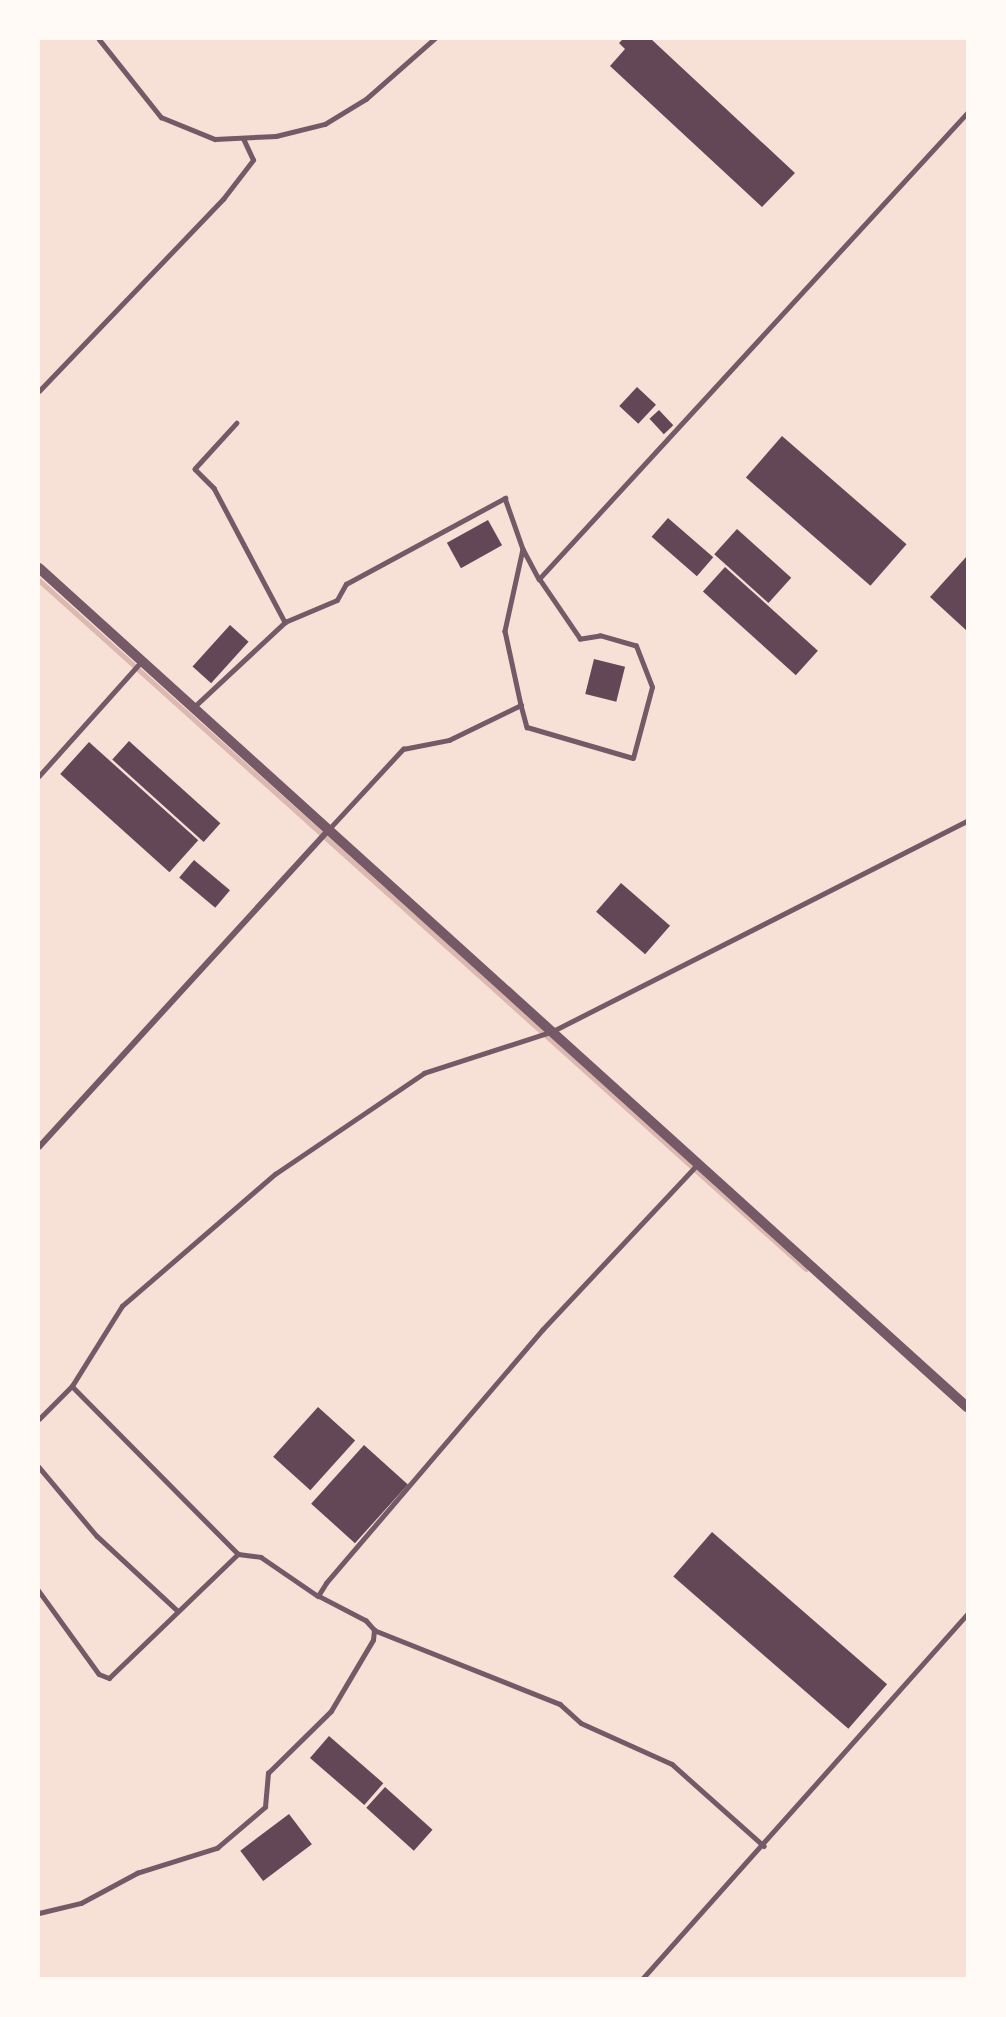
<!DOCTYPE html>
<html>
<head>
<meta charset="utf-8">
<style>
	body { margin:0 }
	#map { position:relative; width:1006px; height:2017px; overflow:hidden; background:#f7e1d7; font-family:Manrope,sans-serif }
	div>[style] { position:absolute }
	.stream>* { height:4.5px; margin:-2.25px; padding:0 2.25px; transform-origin:2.25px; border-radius:2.25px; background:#dcb8b0 }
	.building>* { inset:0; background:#644757; transform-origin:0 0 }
	.service>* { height:4.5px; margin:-2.25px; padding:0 2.25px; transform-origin:2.25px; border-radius:2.25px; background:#755966 }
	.minor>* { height:6px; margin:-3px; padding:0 3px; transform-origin:3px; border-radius:3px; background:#755966 }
	.tertiary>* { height:10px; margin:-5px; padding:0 5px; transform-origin:5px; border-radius:5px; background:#755966 }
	span { translate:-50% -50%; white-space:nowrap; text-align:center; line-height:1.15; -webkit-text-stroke:4.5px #fffaf5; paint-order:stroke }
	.frame { position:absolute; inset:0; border:40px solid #fffaf5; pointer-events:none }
</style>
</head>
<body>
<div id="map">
	<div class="stream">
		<div style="left:39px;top:580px;width:1031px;rotate:41.93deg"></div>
	</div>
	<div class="building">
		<div style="clip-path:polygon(623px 39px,651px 39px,795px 173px,762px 207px,610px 66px,625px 49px,619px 43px)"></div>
		<div style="left:637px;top:387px;width:26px;height:26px;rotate:43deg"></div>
		<div style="left:659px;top:410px;width:21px;height:13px;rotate:47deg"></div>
		<div style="left:782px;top:436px;width:165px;height:55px;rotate:41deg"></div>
		<div style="left:668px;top:518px;width:60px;height:25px;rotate:41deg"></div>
		<div style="left:488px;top:520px;width:29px;height:47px;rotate:61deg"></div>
		<div style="left:737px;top:529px;width:73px;height:34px;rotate:42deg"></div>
		<div style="clip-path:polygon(967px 556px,967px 631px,930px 597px)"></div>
		<div style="left:725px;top:567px;width:125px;height:33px;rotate:42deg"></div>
		<div style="left:230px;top:625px;width:25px;height:56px;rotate:42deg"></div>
		<div style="left:594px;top:659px;width:32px;height:36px;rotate:14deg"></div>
		<div style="left:129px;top:741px;width:123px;height:25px;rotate:42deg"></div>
		<div style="left:89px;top:742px;width:147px;height:43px;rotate:42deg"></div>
		<div style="left:194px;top:860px;width:47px;height:23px;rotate:40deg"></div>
		<div style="left:621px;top:883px;width:65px;height:38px;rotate:41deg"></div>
		<div style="left:318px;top:1407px;width:50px;height:67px;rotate:42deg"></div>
		<div style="left:364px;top:1445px;width:59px;height:79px;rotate:42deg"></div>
		<div style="left:712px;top:1532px;width:232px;height:59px;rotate:41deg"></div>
		<div style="left:329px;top:1736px;width:72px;height:29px;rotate:41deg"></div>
		<div style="left:385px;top:1787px;width:64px;height:28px;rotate:42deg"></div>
		<div style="left:289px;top:1814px;width:38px;height:61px;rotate:53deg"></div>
	</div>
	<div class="service">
		<div style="left:99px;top:39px;width:100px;rotate:51.5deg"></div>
		<div style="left:161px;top:117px;width:58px;rotate:22.2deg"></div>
		<div style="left:215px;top:139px;width:61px;rotate:-2.8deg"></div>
		<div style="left:276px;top:136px;width:50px;rotate:-13.8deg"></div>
		<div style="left:325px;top:124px;width:48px;rotate:-31.4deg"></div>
		<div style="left:366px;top:99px;width:91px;rotate:-41.4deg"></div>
		<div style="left:39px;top:391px;width:266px;rotate:-46.2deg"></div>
		<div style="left:223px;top:199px;width:49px;rotate:-52.4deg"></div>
		<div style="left:253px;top:160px;width:23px;rotate:-115deg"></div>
		<div style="left:237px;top:423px;width:62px;rotate:132.4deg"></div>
		<div style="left:195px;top:469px;width:27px;rotate:45deg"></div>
		<div style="left:214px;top:488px;width:152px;rotate:62.1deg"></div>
		<div style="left:523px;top:549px;width:34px;rotate:62deg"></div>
		<div style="left:194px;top:707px;width:125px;rotate:-43deg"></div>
		<div style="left:285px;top:622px;width:56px;rotate:-22.9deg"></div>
		<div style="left:337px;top:600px;width:18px;rotate:-61deg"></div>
		<div style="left:346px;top:584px;width:181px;rotate:-28.4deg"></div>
		<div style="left:505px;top:498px;width:54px;rotate:70.6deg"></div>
		<div style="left:523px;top:549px;width:84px;rotate:102.4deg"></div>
		<div style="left:505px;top:631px;width:76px;rotate:77.8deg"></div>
		<div style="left:39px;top:776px;width:153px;rotate:-48.2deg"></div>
		<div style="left:330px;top:828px;width:108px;rotate:-47.3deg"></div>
		<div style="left:403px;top:749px;width:47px;rotate:-11.1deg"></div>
		<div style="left:449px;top:740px;width:80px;rotate:-25.9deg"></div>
		<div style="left:521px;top:705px;width:23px;rotate:75deg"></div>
		<div style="left:527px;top:727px;width:110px;rotate:16.3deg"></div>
		<div style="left:633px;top:758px;width:73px;rotate:-75deg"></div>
		<div style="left:652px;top:687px;width:44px;rotate:-111.3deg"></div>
		<div style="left:636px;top:646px;width:37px;rotate:-164deg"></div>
		<div style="left:600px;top:636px;width:20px;rotate:171deg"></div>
		<div style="left:580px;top:639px;width:73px;rotate:-124.3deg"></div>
		<div style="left:539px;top:579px;width:633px;rotate:-47.43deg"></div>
		<div style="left:72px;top:1386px;width:236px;rotate:45.3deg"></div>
		<div style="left:238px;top:1554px;width:23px;rotate:7deg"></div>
		<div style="left:261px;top:1557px;width:69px;rotate:34.4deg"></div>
		<div style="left:39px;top:1419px;width:47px;rotate:-45deg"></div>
		<div style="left:72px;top:1386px;width:94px;rotate:-58deg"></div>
		<div style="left:122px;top:1306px;width:202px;rotate:-40.8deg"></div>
		<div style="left:275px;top:1174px;width:180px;rotate:-34.1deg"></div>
		<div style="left:424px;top:1073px;width:136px;rotate:-18deg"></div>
		<div style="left:553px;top:1031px;width:464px;rotate:-26.9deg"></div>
		<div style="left:39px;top:1467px;width:90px;rotate:50deg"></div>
		<div style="left:97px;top:1536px;width:109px;rotate:42.8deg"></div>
		<div style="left:39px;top:1591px;width:102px;rotate:54.1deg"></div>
		<div style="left:99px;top:1674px;width:11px;rotate:22deg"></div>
		<div style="left:109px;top:1678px;width:179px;rotate:-43.9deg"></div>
		<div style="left:374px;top:1630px;width:200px;rotate:21.7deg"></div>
		<div style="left:560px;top:1704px;width:28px;rotate:42deg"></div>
		<div style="left:581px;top:1723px;width:100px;rotate:24.3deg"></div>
		<div style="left:672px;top:1764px;width:123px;rotate:41.7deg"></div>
		<div style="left:39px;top:1913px;width:43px;rotate:-13.4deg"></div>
		<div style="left:81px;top:1903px;width:64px;rotate:-28.2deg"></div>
		<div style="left:137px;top:1873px;width:84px;rotate:-17.4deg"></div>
		<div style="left:217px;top:1848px;width:63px;rotate:-40.5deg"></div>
		<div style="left:265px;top:1807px;width:34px;rotate:-85deg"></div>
		<div style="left:268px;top:1773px;width:88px;rotate:-44.5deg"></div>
		<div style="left:331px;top:1711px;width:82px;rotate:-59.4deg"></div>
		<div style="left:373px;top:1640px;width:10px;rotate:-84deg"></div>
		<div style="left:374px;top:1630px;width:12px;rotate:-132deg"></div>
		<div style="left:366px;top:1621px;width:54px;rotate:-152.5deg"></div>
		<div style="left:318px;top:1596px;width:15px;rotate:-58deg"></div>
		<div style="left:326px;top:1583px;width:333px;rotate:-49.5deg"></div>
		<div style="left:542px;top:1330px;width:226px;rotate:-46.8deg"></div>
		<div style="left:643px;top:1978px;width:487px;rotate:-48.3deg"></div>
	</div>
	<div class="minor">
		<div style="left:39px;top:1147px;width:429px;rotate:-47.6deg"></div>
	</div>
	<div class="tertiary">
		<div style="left:39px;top:568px;width:1251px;rotate:42.12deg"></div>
	</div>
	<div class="frame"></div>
</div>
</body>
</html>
